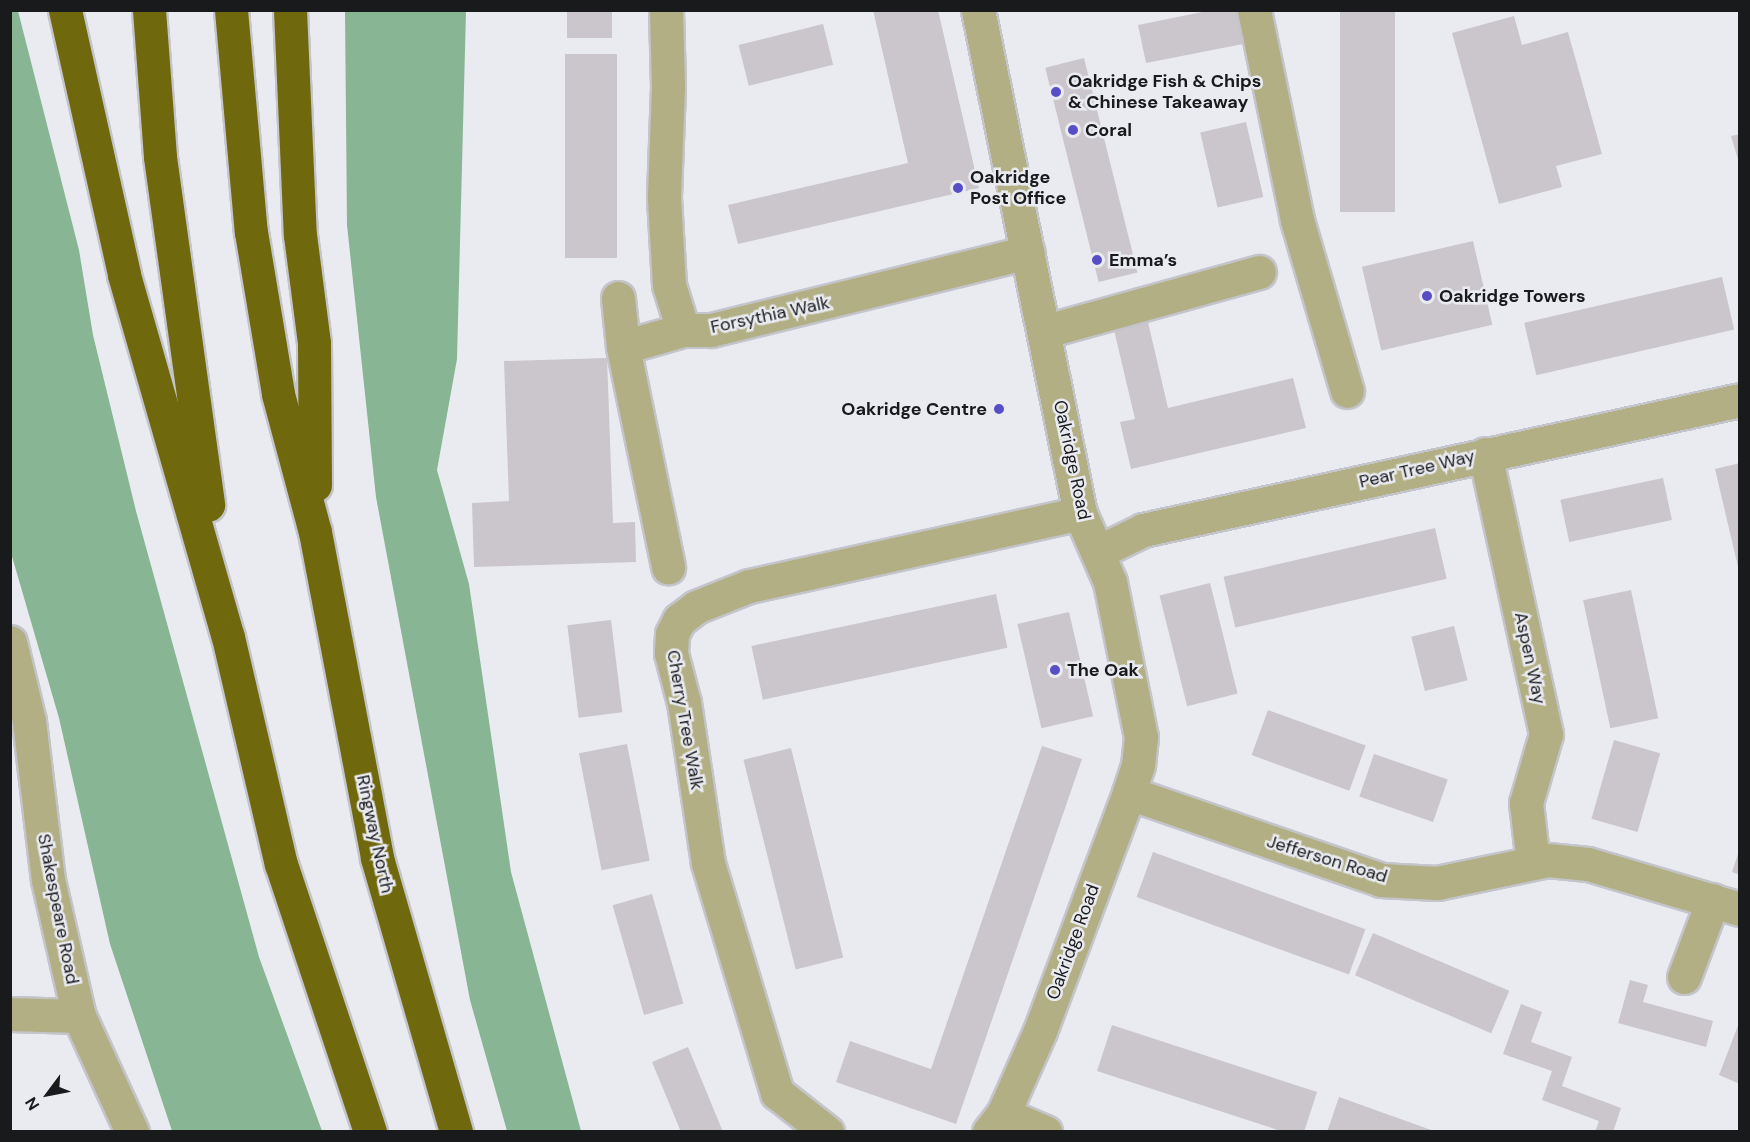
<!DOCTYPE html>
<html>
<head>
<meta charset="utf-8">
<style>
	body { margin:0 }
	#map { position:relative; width:1750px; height:1142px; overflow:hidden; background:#eaebf1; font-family:"DM Sans",sans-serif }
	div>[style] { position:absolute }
	.forest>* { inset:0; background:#88b593 }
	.building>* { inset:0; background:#cac6cb; transform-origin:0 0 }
	.roads { filter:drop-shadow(2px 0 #c4c5cb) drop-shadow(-2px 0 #c4c5cb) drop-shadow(0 2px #c4c5cb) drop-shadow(0 -2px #c4c5cb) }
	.minor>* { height:33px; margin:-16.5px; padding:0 16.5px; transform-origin:16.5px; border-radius:16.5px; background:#b2af85 }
	.highway>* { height:33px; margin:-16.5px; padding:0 16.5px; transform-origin:16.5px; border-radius:16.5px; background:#70680d }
	.dots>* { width:16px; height:16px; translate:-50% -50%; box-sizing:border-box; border:3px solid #eaebf1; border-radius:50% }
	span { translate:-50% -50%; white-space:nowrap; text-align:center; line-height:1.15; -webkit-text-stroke:5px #eaebf1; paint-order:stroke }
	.poi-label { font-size:18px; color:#191a1c; font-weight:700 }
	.left { translate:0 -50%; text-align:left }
	.right { translate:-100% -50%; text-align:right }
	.street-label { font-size:18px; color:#191a1c }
	.frame { position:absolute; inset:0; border:12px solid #191a1c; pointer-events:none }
	.north { position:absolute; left:18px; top:1064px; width:60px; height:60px; -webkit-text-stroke:4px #eaebf1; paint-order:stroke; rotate:238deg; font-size:16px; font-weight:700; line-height:24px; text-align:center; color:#191a1c }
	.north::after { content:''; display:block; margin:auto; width:21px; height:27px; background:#191a1c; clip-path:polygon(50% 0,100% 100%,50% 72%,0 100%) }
</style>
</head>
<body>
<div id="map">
	<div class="forest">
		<div style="clip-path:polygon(18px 11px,79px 250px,93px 335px,136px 511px,259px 957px,322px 1131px,172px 1131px,110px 944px,59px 718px,11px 553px,10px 11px)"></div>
		<div style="clip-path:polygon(345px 11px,466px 11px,457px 359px,437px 470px,469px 584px,511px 872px,581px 1131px,507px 1131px,470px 1000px,376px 497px,347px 225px)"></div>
	</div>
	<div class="building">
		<div style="left:567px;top:10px;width:45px;height:28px"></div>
		<div style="clip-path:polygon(873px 10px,938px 10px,979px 188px,738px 244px,728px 205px,908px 163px)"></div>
		<div style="clip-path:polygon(1212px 10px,1236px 10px,1243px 44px,1146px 63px,1138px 25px)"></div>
		<div style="left:1340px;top:10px;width:55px;height:202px"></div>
		<div style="clip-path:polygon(1514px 16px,1522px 45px,1568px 32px,1602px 154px,1556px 166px,1562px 187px,1499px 204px,1452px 33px)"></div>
		<div style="left:823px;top:24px;width:42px;height:87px;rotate:76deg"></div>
		<div style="left:565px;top:54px;width:52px;height:204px"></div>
		<div style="left:1084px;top:58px;width:221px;height:40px;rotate:76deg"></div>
		<div style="left:1246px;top:122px;width:77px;height:47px;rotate:77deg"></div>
		<div style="clip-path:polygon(1740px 134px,1740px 163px,1739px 163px,1731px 136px)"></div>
		<div style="left:1473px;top:241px;width:86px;height:114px;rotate:77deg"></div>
		<div style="left:1722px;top:277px;width:54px;height:203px;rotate:77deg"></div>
		<div style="clip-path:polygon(1148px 322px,1168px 408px,1293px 378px,1306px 428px,1131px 469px,1120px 422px,1135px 419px,1114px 330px)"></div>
		<div style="clip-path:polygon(607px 358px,613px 523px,635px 522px,636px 562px,474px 567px,472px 503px,509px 501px,504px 361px)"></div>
		<div style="clip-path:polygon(1740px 463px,1740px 571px,1739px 571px,1715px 469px)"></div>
		<div style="left:1663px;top:478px;width:43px;height:105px;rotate:78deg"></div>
		<div style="left:1435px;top:528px;width:52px;height:217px;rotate:77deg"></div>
		<div style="left:1210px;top:583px;width:114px;height:52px;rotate:76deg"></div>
		<div style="left:1631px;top:590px;width:131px;height:49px;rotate:78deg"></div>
		<div style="left:996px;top:594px;width:55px;height:250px;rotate:78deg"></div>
		<div style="left:1069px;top:612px;width:107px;height:53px;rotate:77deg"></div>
		<div style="left:611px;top:620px;width:93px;height:44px;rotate:83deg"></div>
		<div style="left:1454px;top:626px;width:56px;height:44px;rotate:76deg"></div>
		<div style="left:1268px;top:710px;width:104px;height:48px;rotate:20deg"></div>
		<div style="left:1614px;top:740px;width:48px;height:82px;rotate:16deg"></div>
		<div style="left:627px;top:744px;width:119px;height:49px;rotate:79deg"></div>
		<div style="clip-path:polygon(1042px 746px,1082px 759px,956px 1124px,836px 1082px,850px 1041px,931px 1069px)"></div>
		<div style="left:791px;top:748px;width:216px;height:49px;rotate:76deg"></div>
		<div style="left:1374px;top:754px;width:78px;height:45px;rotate:19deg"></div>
		<div style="clip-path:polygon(1739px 851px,1740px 851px,1740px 875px,1732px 872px)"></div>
		<div style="left:1153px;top:852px;width:226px;height:48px;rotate:20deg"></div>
		<div style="left:652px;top:894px;width:114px;height:41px;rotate:74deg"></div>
		<div style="left:1373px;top:933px;width:148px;height:46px;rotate:23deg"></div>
		<div style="clip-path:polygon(1630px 980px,1648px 985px,1643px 1002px,1713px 1021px,1706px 1047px,1618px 1023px)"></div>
		<div style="clip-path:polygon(1521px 1004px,1542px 1012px,1531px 1042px,1572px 1057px,1562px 1086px,1621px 1108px,1613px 1132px,1595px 1132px,1599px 1121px,1542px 1100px,1552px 1071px,1503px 1054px)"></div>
		<div style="clip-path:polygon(1739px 1023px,1740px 1023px,1740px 1084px,1719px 1075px)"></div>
		<div style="clip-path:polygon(1112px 1025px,1317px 1092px,1304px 1132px,1284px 1132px,1097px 1071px)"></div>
		<div style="clip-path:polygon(688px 1047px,723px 1132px,681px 1132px,652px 1062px)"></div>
		<div style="clip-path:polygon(1339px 1097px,1434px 1131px,1434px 1132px,1327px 1132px)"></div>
	</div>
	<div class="roads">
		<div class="minor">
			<div style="left:666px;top:10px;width:77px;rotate:88.5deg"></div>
			<div style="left:668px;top:87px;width:111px;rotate:92.1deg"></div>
			<div style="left:664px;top:198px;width:87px;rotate:86.7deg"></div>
			<div style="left:669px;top:285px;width:47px;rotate:72.7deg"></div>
			<div style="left:683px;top:330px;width:28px"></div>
			<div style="left:711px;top:330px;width:326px;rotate:-13.8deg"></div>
			<div style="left:978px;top:10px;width:513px;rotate:78.54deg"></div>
			<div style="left:1080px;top:513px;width:75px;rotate:66.5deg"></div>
			<div style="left:1110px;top:582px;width:158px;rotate:78.7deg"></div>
			<div style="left:1141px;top:737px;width:28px;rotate:96deg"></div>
			<div style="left:1138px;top:765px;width:29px;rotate:108deg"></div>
			<div style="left:1129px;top:793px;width:254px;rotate:110.5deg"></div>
			<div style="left:1040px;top:1031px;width:91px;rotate:114deg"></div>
			<div style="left:1003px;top:1114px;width:23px;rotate:128deg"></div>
			<div style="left:1254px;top:10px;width:214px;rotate:78.4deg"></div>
			<div style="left:1297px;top:220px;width:178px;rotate:73.7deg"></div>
			<div style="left:618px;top:298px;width:49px;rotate:84.2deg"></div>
			<div style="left:623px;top:347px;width:225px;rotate:78.4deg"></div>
			<div style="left:1046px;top:331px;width:221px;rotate:-15.5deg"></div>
			<div style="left:623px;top:347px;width:62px;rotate:-15.8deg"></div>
			<div style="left:1485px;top:454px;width:287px;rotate:77.7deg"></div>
			<div style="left:1546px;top:734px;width:72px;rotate:106.2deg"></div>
			<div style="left:1526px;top:803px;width:60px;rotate:83.3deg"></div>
			<div style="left:1100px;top:551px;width:48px;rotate:-26deg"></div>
			<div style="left:1143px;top:530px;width:611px;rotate:-12.28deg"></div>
			<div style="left:10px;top:642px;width:81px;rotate:76.5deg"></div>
			<div style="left:29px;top:721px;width:160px;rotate:83.2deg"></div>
			<div style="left:48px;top:880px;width:139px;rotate:77.2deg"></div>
			<div style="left:79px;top:1016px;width:128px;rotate:65.4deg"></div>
			<div style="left:1129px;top:793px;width:267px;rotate:19deg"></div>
			<div style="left:1381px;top:880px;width:56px;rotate:3.1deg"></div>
			<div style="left:1437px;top:883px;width:113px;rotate:-11.7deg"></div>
			<div style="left:1548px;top:860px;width:40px;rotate:5.7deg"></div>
			<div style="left:1588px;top:864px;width:159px;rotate:16.5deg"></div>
			<div style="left:1684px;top:977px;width:82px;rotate:-69.4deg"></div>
			<div style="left:10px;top:1014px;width:69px;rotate:1.7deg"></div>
			<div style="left:1003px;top:1114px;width:46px;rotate:23.2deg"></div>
			<div style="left:827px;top:1132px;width:63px;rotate:-142deg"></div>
			<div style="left:777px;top:1093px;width:240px;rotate:-106.7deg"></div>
			<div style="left:708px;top:863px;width:162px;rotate:-98.5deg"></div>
			<div style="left:684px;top:703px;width:52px;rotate:-104.6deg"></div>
			<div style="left:671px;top:653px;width:19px;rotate:-87deg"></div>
			<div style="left:672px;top:634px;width:16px;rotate:-63deg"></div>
			<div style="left:679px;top:620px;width:21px;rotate:-37deg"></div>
			<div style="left:696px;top:607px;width:57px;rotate:-21.6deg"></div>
			<div style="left:749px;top:586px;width:339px;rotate:-12.4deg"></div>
		</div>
		<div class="highway">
			<div style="left:65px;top:10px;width:271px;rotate:77.4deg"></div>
			<div style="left:124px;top:275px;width:377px;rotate:74deg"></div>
			<div style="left:228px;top:637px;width:233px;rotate:76.9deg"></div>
			<div style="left:281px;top:864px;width:282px;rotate:71.6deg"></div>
			<div style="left:149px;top:10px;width:147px;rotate:85.7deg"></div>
			<div style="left:160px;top:157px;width:351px;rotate:82.1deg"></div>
			<div style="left:231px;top:10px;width:223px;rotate:84.9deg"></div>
			<div style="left:251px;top:232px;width:164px;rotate:80.5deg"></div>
			<div style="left:278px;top:394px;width:143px;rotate:75deg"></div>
			<div style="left:315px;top:532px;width:332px;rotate:79.2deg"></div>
			<div style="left:377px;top:858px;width:285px;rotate:73.9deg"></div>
			<div style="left:290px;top:10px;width:225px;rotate:87.5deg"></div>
			<div style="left:300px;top:235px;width:109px;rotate:82.6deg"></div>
			<div style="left:314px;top:343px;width:142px;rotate:89.6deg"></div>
		</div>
	</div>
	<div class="dots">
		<div style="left:1056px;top:92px;background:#574ec6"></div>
		<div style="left:1073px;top:130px;background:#574ec6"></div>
		<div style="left:958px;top:188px;background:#574ec6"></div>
		<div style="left:1097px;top:260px;background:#574ec6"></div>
		<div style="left:1427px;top:296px;background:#574ec6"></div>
		<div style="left:999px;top:409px;background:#574ec6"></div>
		<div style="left:1055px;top:670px;background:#574ec6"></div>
	</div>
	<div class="poi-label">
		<span class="left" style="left:1068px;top:92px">Oakridge Fish &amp; Chips<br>&amp; Chinese Takeaway</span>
		<span class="left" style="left:1085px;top:130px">Coral</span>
		<span class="left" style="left:970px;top:188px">Oakridge<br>Post Office</span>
		<span class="left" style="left:1109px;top:260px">Emma’s</span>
		<span class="left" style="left:1439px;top:296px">Oakridge Towers</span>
		<span class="right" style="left:987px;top:409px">Oakridge Centre</span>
		<span class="left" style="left:1067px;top:670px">The Oak</span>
	</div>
	<div class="street-label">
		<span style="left:770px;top:315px;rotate:-12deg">Forsythia Walk</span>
		<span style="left:1072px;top:460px;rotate:78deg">Oakridge Road</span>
		<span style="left:1417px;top:469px;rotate:-13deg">Pear Tree Way</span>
		<span style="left:1530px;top:658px;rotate:78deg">Aspen Way</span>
		<span style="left:685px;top:720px;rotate:80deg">Cherry Tree Walk</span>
		<span style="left:375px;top:834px;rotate:78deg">Ringway North</span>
		<span style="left:1327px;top:859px;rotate:17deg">Jefferson Road</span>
		<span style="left:58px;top:909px;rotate:79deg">Shakespeare Road</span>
		<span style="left:1073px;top:942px;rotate:-70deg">Oakridge Road</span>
	</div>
	<div class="frame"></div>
	<div class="north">N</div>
</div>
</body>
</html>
